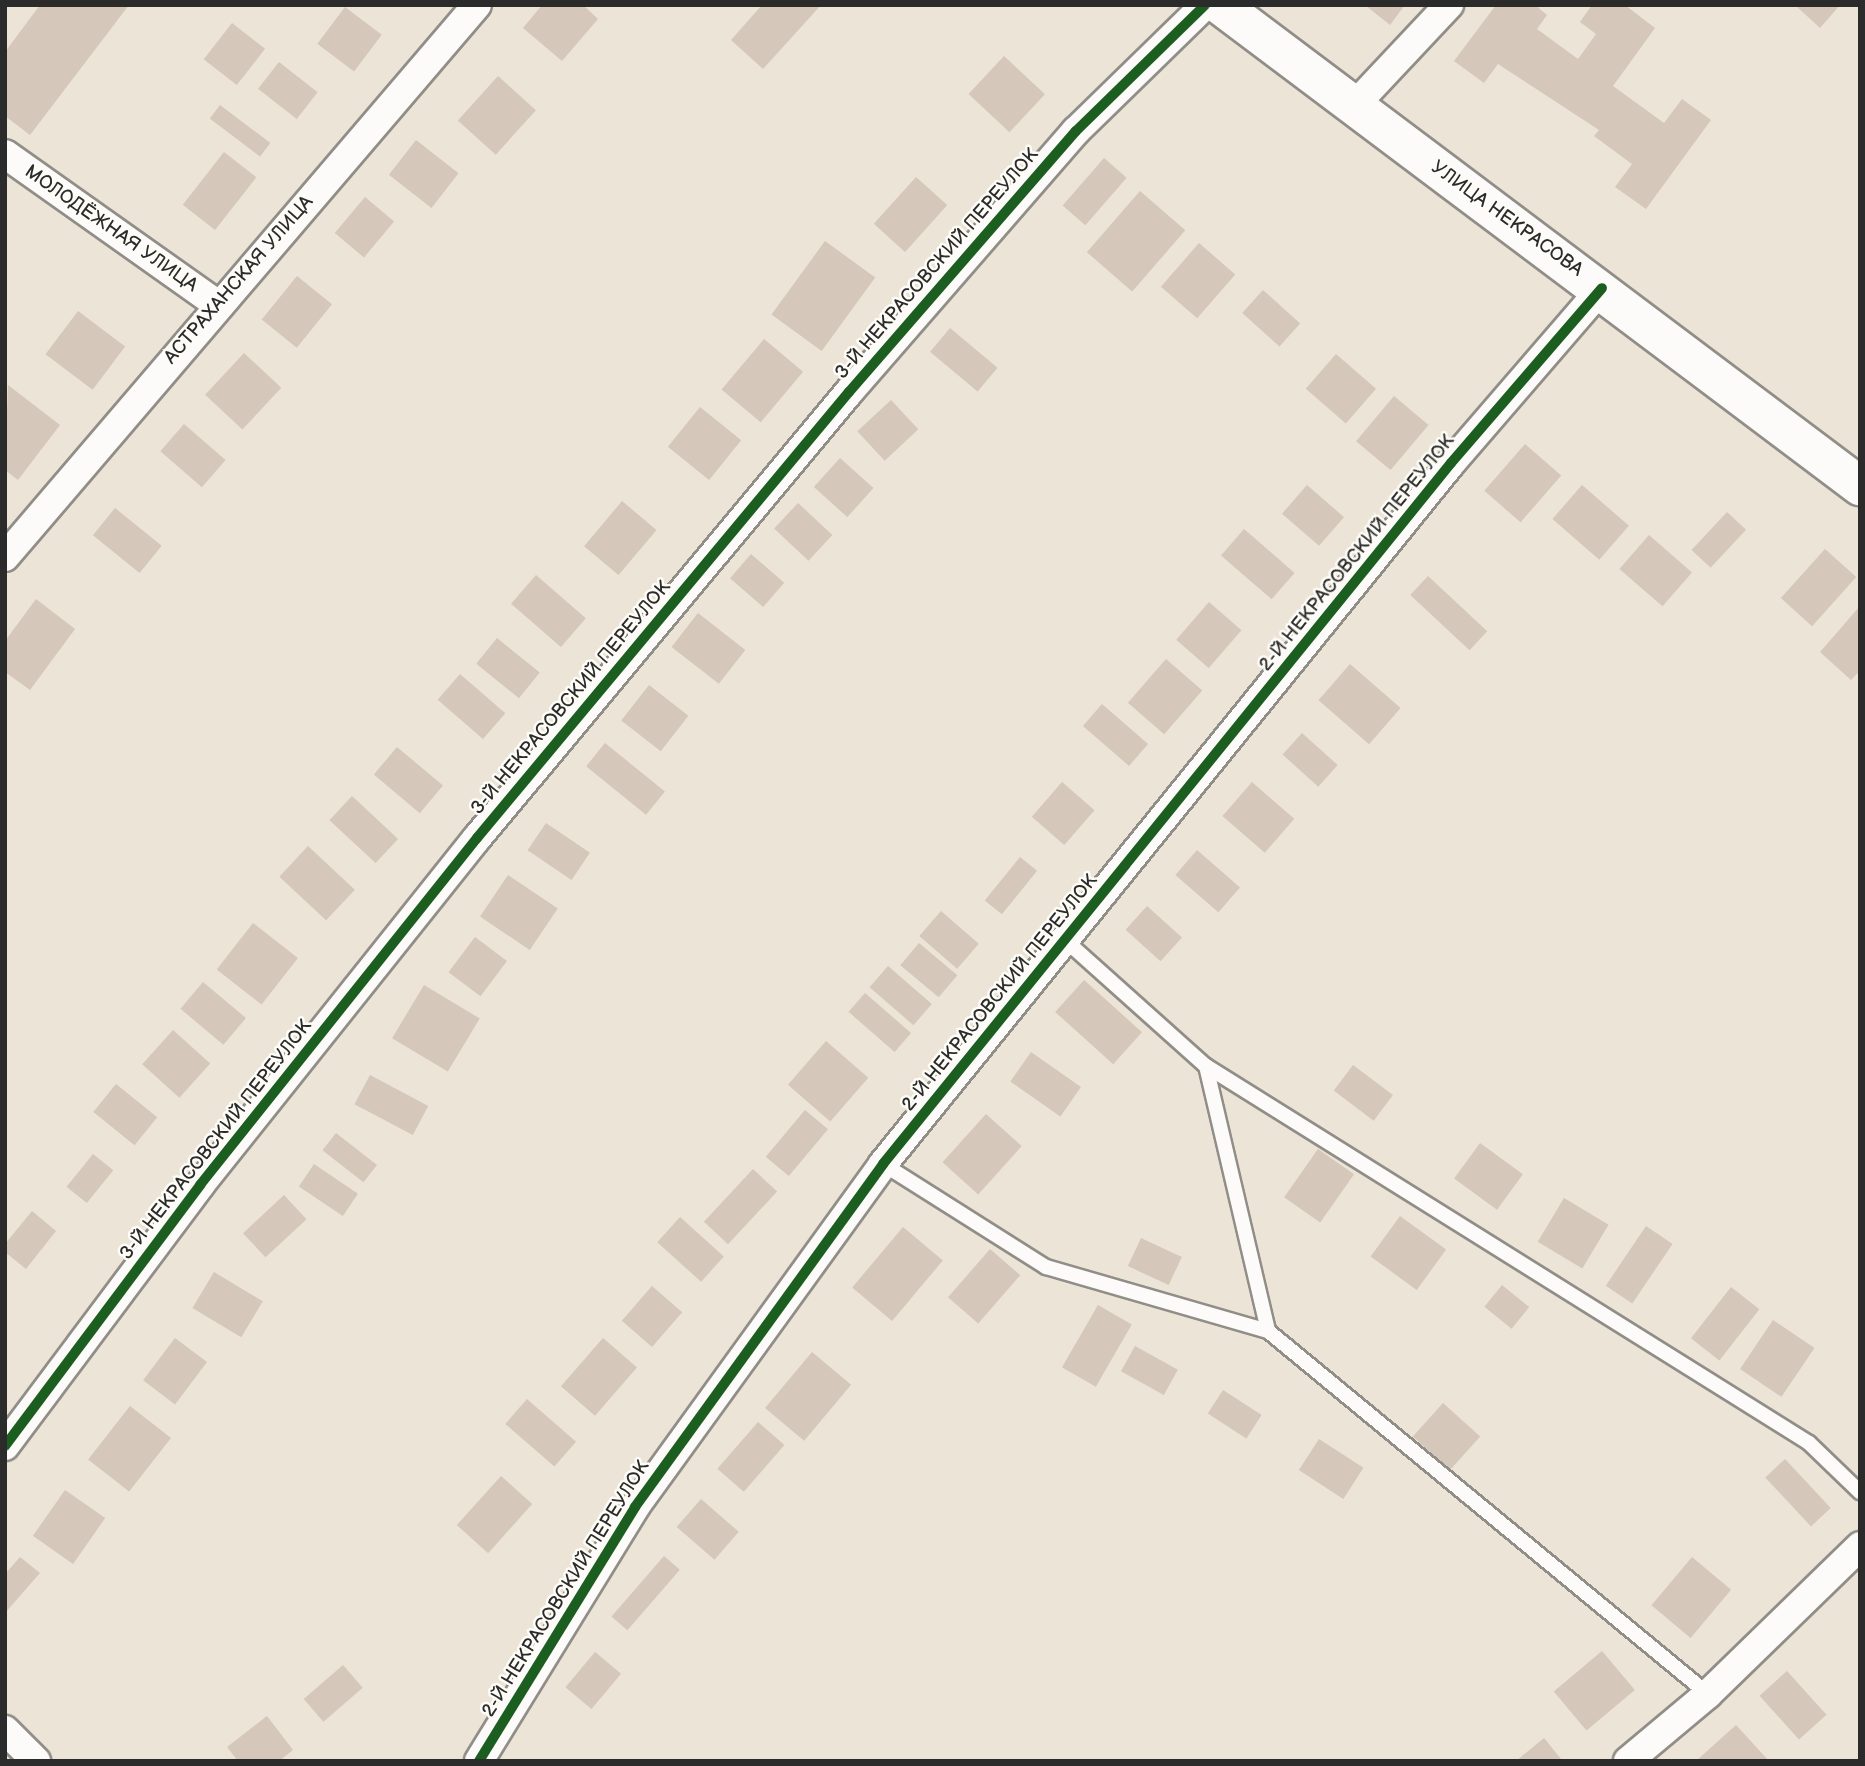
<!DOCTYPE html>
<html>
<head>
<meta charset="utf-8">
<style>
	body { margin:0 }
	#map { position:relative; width:1865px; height:1766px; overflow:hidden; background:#ece4d7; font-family:"Balsamiq Sans",sans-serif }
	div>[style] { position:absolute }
	.building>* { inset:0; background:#d5c7b9; transform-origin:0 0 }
	.roads { filter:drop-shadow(2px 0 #918d87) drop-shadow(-2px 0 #918d87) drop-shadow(0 2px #918d87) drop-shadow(0 -2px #918d87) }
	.lane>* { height:14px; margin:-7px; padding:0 7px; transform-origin:7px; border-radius:7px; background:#fcfbf9 }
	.street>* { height:28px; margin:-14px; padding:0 14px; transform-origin:14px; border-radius:14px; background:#fcfbf9 }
	.secondary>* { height:38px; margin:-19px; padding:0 19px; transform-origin:19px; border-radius:19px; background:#fcfbf9 }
	.cycleway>* { height:10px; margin:-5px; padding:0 5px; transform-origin:5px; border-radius:5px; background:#1b5e20 }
	span { translate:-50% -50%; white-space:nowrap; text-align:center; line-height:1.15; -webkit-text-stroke:5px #fdfcf7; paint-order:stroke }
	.street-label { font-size:19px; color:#2b2b2b }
	.frame { position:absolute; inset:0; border:7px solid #2b2b2b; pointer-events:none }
</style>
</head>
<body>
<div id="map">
	<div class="building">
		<div style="clip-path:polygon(40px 5px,129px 5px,30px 135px,5px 116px,5px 52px)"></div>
		<div style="clip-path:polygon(542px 5px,583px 5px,598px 19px,562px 61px,523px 28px)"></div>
		<div style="clip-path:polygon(762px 5px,821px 5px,763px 69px,731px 40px)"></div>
		<div style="clip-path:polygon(1365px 5px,1405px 5px,1390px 25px)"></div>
		<div style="clip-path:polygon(1496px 5px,1535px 5px,1547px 15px,1537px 29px,1578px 59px,1596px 34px,1580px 22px,1592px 5px,1625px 5px,1655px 28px,1613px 86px,1664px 123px,1682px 99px,1711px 120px,1646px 209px,1615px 187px,1632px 164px,1594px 136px,1599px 130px,1498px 64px,1484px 83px,1454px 61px)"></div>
		<div style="clip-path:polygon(1795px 5px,1840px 5px,1820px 28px)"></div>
		<div style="left:345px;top:7px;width:46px;height:46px;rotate:37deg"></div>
		<div style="left:232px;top:23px;width:42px;height:46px;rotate:38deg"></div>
		<div style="left:1004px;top:56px;width:56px;height:52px;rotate:43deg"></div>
		<div style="left:279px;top:62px;width:49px;height:34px;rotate:38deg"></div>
		<div style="left:498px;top:76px;width:51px;height:60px;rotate:42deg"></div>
		<div style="left:220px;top:105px;width:63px;height:17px;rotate:37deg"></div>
		<div style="left:416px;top:140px;width:54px;height:44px;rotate:38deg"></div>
		<div style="left:224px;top:152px;width:41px;height:67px;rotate:38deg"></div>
		<div style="left:1104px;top:158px;width:30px;height:63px;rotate:41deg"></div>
		<div style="left:916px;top:177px;width:42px;height:63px;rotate:42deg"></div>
		<div style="left:1140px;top:191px;width:60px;height:81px;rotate:41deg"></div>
		<div style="left:365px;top:197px;width:38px;height:47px;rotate:40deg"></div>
		<div style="left:825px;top:241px;width:62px;height:91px;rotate:36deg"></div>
		<div style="left:1199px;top:243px;width:48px;height:58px;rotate:41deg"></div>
		<div style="left:297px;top:276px;width:45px;height:56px;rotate:39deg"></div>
		<div style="left:1263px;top:290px;width:50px;height:31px;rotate:42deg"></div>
		<div style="left:78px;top:311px;width:59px;height:54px;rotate:37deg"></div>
		<div style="left:950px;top:328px;width:62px;height:31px;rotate:40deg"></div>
		<div style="left:764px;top:339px;width:51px;height:66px;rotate:40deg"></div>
		<div style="left:244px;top:353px;width:51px;height:57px;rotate:43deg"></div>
		<div style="left:1336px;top:354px;width:53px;height:46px;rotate:41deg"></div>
		<div style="clip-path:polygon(8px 385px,60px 425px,18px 480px,5px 470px)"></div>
		<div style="left:1394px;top:396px;width:45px;height:59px;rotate:40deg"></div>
		<div style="left:891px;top:400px;width:40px;height:46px;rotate:47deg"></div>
		<div style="left:700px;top:407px;width:53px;height:51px;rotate:39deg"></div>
		<div style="left:184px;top:424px;width:55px;height:36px;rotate:41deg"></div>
		<div style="left:1525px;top:444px;width:48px;height:62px;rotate:41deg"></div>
		<div style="left:840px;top:458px;width:45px;height:39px;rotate:42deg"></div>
		<div style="left:1307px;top:485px;width:49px;height:38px;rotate:41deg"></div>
		<div style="left:1582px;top:485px;width:62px;height:45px;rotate:41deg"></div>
		<div style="left:622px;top:501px;width:45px;height:59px;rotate:40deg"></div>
		<div style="left:798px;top:503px;width:47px;height:35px;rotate:43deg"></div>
		<div style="left:115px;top:508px;width:60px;height:35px;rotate:39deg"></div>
		<div style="left:1727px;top:512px;width:26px;height:52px;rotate:43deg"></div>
		<div style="left:1244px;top:529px;width:67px;height:35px;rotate:41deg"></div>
		<div style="left:1649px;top:535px;width:57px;height:45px;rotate:41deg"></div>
		<div style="left:1825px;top:549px;width:42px;height:66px;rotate:42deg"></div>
		<div style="left:751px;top:554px;width:44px;height:32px;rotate:41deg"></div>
		<div style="left:536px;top:575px;width:66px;height:38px;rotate:41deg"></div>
		<div style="left:1428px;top:576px;width:81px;height:26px;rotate:43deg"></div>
		<div style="clip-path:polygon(36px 599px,75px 629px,30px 690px,5px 672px,5px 641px)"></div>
		<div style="left:1209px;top:602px;width:43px;height:50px;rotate:41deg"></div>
		<div style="clip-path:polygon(1860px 606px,1860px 671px,1851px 680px,1820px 652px)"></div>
		<div style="left:698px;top:613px;width:60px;height:43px;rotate:38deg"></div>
		<div style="left:497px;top:638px;width:55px;height:33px;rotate:39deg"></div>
		<div style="left:1166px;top:659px;width:48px;height:58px;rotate:41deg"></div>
		<div style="left:1350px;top:664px;width:67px;height:48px;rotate:41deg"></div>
		<div style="left:460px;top:674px;width:60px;height:34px;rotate:41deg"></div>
		<div style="left:649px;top:685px;width:50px;height:45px;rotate:38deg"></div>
		<div style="left:1102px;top:704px;width:61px;height:29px;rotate:41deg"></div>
		<div style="left:1302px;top:733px;width:48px;height:29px;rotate:42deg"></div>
		<div style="left:605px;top:743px;width:77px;height:30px;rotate:39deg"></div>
		<div style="left:397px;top:747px;width:60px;height:36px;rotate:40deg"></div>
		<div style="left:1062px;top:782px;width:43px;height:46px;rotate:41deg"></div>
		<div style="left:1252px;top:782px;width:56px;height:45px;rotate:41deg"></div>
		<div style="left:352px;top:796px;width:63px;height:33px;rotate:43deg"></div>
		<div style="left:546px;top:823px;width:53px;height:33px;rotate:34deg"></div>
		<div style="left:308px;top:846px;width:64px;height:42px;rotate:43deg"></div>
		<div style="left:1197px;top:850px;width:57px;height:33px;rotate:41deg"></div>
		<div style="left:1020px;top:857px;width:22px;height:56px;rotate:39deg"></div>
		<div style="left:508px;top:875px;width:60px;height:50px;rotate:34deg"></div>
		<div style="left:1147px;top:906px;width:47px;height:32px;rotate:42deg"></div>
		<div style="left:941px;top:911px;width:50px;height:33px;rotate:41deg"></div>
		<div style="left:253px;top:923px;width:57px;height:59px;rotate:38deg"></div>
		<div style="left:475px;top:937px;width:40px;height:44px;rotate:37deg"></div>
		<div style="left:919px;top:943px;width:50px;height:29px;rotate:40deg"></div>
		<div style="left:888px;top:966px;width:58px;height:28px;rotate:41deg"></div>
		<div style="left:1084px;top:980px;width:78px;height:43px;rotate:42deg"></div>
		<div style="left:203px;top:982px;width:56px;height:35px;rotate:40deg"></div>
		<div style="left:424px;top:985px;width:65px;height:62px;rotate:31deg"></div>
		<div style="left:865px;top:993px;width:61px;height:25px;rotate:41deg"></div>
		<div style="left:173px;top:1030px;width:50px;height:46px;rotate:42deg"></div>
		<div style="left:826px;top:1041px;width:56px;height:58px;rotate:41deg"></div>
		<div style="left:1031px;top:1052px;width:61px;height:36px;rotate:35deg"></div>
		<div style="left:1353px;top:1065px;width:50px;height:32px;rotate:37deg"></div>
		<div style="left:370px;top:1075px;width:66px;height:33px;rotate:28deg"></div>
		<div style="left:116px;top:1084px;width:53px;height:36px;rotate:39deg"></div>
		<div style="left:805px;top:1110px;width:30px;height:61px;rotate:40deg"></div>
		<div style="left:986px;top:1114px;width:48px;height:65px;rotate:42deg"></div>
		<div style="left:336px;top:1133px;width:52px;height:22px;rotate:38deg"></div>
		<div style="left:1480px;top:1143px;width:53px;height:44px;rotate:36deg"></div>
		<div style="left:1318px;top:1149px;width:44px;height:59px;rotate:35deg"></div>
		<div style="left:93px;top:1154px;width:26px;height:42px;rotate:39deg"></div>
		<div style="left:314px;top:1164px;width:53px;height:27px;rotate:34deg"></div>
		<div style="left:753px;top:1169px;width:33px;height:72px;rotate:43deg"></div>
		<div style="left:284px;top:1195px;width:33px;height:56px;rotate:47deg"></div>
		<div style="left:1564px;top:1198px;width:52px;height:51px;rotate:31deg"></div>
		<div style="clip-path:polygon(32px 1211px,56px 1231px,26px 1269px,5px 1252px,5px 1244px)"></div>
		<div style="left:1400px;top:1216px;width:57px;height:50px;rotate:36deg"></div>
		<div style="left:680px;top:1217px;width:59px;height:34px;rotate:42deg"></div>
		<div style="left:1646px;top:1226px;width:32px;height:72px;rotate:34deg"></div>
		<div style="left:903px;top:1227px;width:52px;height:79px;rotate:40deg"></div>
		<div style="left:1141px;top:1238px;width:45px;height:31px;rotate:25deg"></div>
		<div style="left:990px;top:1249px;width:40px;height:64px;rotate:41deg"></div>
		<div style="left:214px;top:1272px;width:57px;height:42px;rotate:31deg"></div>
		<div style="left:1502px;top:1285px;width:35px;height:28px;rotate:39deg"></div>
		<div style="left:652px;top:1286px;width:40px;height:46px;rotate:41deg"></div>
		<div style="left:1731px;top:1287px;width:36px;height:65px;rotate:38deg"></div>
		<div style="left:1098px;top:1305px;width:39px;height:72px;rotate:30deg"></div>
		<div style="left:1773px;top:1320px;width:50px;height:59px;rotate:34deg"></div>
		<div style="left:175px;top:1338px;width:40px;height:53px;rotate:37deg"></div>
		<div style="left:603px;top:1338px;width:45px;height:64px;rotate:41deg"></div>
		<div style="left:1135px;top:1346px;width:49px;height:29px;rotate:29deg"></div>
		<div style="left:812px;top:1352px;width:51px;height:73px;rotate:40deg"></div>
		<div style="left:1223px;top:1390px;width:46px;height:28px;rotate:33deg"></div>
		<div style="left:527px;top:1399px;width:65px;height:33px;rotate:41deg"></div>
		<div style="left:1443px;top:1403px;width:50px;height:45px;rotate:42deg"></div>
		<div style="left:130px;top:1406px;width:52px;height:68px;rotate:38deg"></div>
		<div style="left:758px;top:1422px;width:35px;height:62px;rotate:41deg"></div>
		<div style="left:1319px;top:1439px;width:53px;height:37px;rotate:33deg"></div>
		<div style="left:1785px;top:1459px;width:67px;height:27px;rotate:47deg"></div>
		<div style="left:501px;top:1476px;width:42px;height:66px;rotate:42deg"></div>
		<div style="left:65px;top:1490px;width:49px;height:56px;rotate:35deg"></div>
		<div style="left:701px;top:1499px;width:50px;height:37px;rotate:41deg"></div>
		<div style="left:664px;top:1556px;width:21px;height:80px;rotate:41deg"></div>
		<div style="clip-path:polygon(20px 1557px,40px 1573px,5px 1613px,5px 1574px)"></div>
		<div style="left:1692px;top:1557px;width:51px;height:63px;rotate:40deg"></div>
		<div style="left:1602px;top:1651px;width:51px;height:63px;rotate:50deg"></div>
		<div style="left:595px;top:1652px;width:34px;height:46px;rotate:40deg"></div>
		<div style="left:343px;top:1665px;width:30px;height:52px;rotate:49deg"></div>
		<div style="left:1787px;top:1671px;width:59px;height:37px;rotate:48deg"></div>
		<div style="clip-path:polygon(267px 1716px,293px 1750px,279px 1761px,238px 1761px,227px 1747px)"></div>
		<div style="clip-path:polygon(1736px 1725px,1769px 1761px,1696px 1761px)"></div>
		<div style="clip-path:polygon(1544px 1738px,1561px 1759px,1516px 1761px)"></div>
	</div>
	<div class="roads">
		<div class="lane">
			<div style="left:1066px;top:941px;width:188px;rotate:41.8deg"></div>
			<div style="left:1206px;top:1066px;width:272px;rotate:76.8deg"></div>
			<div style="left:1206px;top:1066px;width:711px;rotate:32.01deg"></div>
			<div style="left:1809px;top:1443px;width:71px;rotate:43.9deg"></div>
			<div style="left:883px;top:1164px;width:193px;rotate:32.3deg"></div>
			<div style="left:1046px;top:1267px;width:231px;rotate:16.1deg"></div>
			<div style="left:1268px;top:1331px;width:570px;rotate:39.52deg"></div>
		</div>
		<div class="street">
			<div style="left:1354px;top:106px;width:139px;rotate:-46.8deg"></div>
			<div style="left:5px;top:154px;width:260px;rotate:35.3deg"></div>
			<div style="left:5px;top:557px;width:726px;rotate:-49.47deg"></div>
			<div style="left:5px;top:1446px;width:326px;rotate:-53.2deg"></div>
			<div style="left:200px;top:1185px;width:444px;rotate:-51.4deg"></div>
			<div style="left:477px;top:838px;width:581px;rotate:-50.17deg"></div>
			<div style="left:849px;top:392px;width:346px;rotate:-49deg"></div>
			<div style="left:1076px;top:131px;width:180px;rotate:-44.3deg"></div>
			<div style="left:5px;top:1730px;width:44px;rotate:45deg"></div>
			<div style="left:479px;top:1761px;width:298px;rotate:-58.4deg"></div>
			<div style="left:635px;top:1507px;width:423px;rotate:-54.1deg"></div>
			<div style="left:883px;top:1164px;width:902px;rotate:-50.98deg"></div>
			<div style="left:1451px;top:463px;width:231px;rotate:-49.2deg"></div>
			<div style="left:1628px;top:1761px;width:104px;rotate:-39.9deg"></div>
			<div style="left:1708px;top:1694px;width:212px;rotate:-44.2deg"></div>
		</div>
		<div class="secondary">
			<div style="left:1220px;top:5px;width:801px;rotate:36.93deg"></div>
		</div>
	</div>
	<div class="cycleway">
		<div style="left:5px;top:1446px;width:326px;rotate:-53.2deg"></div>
		<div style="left:200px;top:1185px;width:444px;rotate:-51.4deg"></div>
		<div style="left:477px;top:838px;width:581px;rotate:-50.17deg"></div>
		<div style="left:849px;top:392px;width:346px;rotate:-49deg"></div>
		<div style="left:1076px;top:131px;width:180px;rotate:-44.3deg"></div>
		<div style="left:479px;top:1761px;width:298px;rotate:-58.4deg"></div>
		<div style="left:635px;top:1507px;width:423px;rotate:-54.1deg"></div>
		<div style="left:883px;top:1164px;width:902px;rotate:-50.98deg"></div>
		<div style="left:1451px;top:463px;width:231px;rotate:-49.2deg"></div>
	</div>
	<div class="street-label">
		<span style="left:1507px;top:219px;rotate:36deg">УЛИЦА НЕКРАСОВА</span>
		<span style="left:111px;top:229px;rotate:35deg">МОЛОДЁЖНАЯ УЛИЦА</span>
		<span style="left:937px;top:264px;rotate:-49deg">3-Й НЕКРАСОВСКИЙ ПЕРЕУЛОК</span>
		<span style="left:239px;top:280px;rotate:-49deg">АСТРАХАНСКАЯ УЛИЦА</span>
		<span style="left:1357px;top:553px;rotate:-51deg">2-Й НЕКРАСОВСКИЙ ПЕРЕУЛОК</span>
		<span style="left:571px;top:698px;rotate:-50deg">3-Й НЕКРАСОВСКИЙ ПЕРЕУЛОК</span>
		<span style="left:1000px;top:993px;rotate:-51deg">2-Й НЕКРАСОВСКИЙ ПЕРЕУЛОК</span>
		<span style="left:216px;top:1140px;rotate:-52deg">3-Й НЕКРАСОВСКИЙ ПЕРЕУЛОК</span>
		<span style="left:566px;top:1589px;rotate:-58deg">2-Й НЕКРАСОВСКИЙ ПЕРЕУЛОК</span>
	</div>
	<div class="frame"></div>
</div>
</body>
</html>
